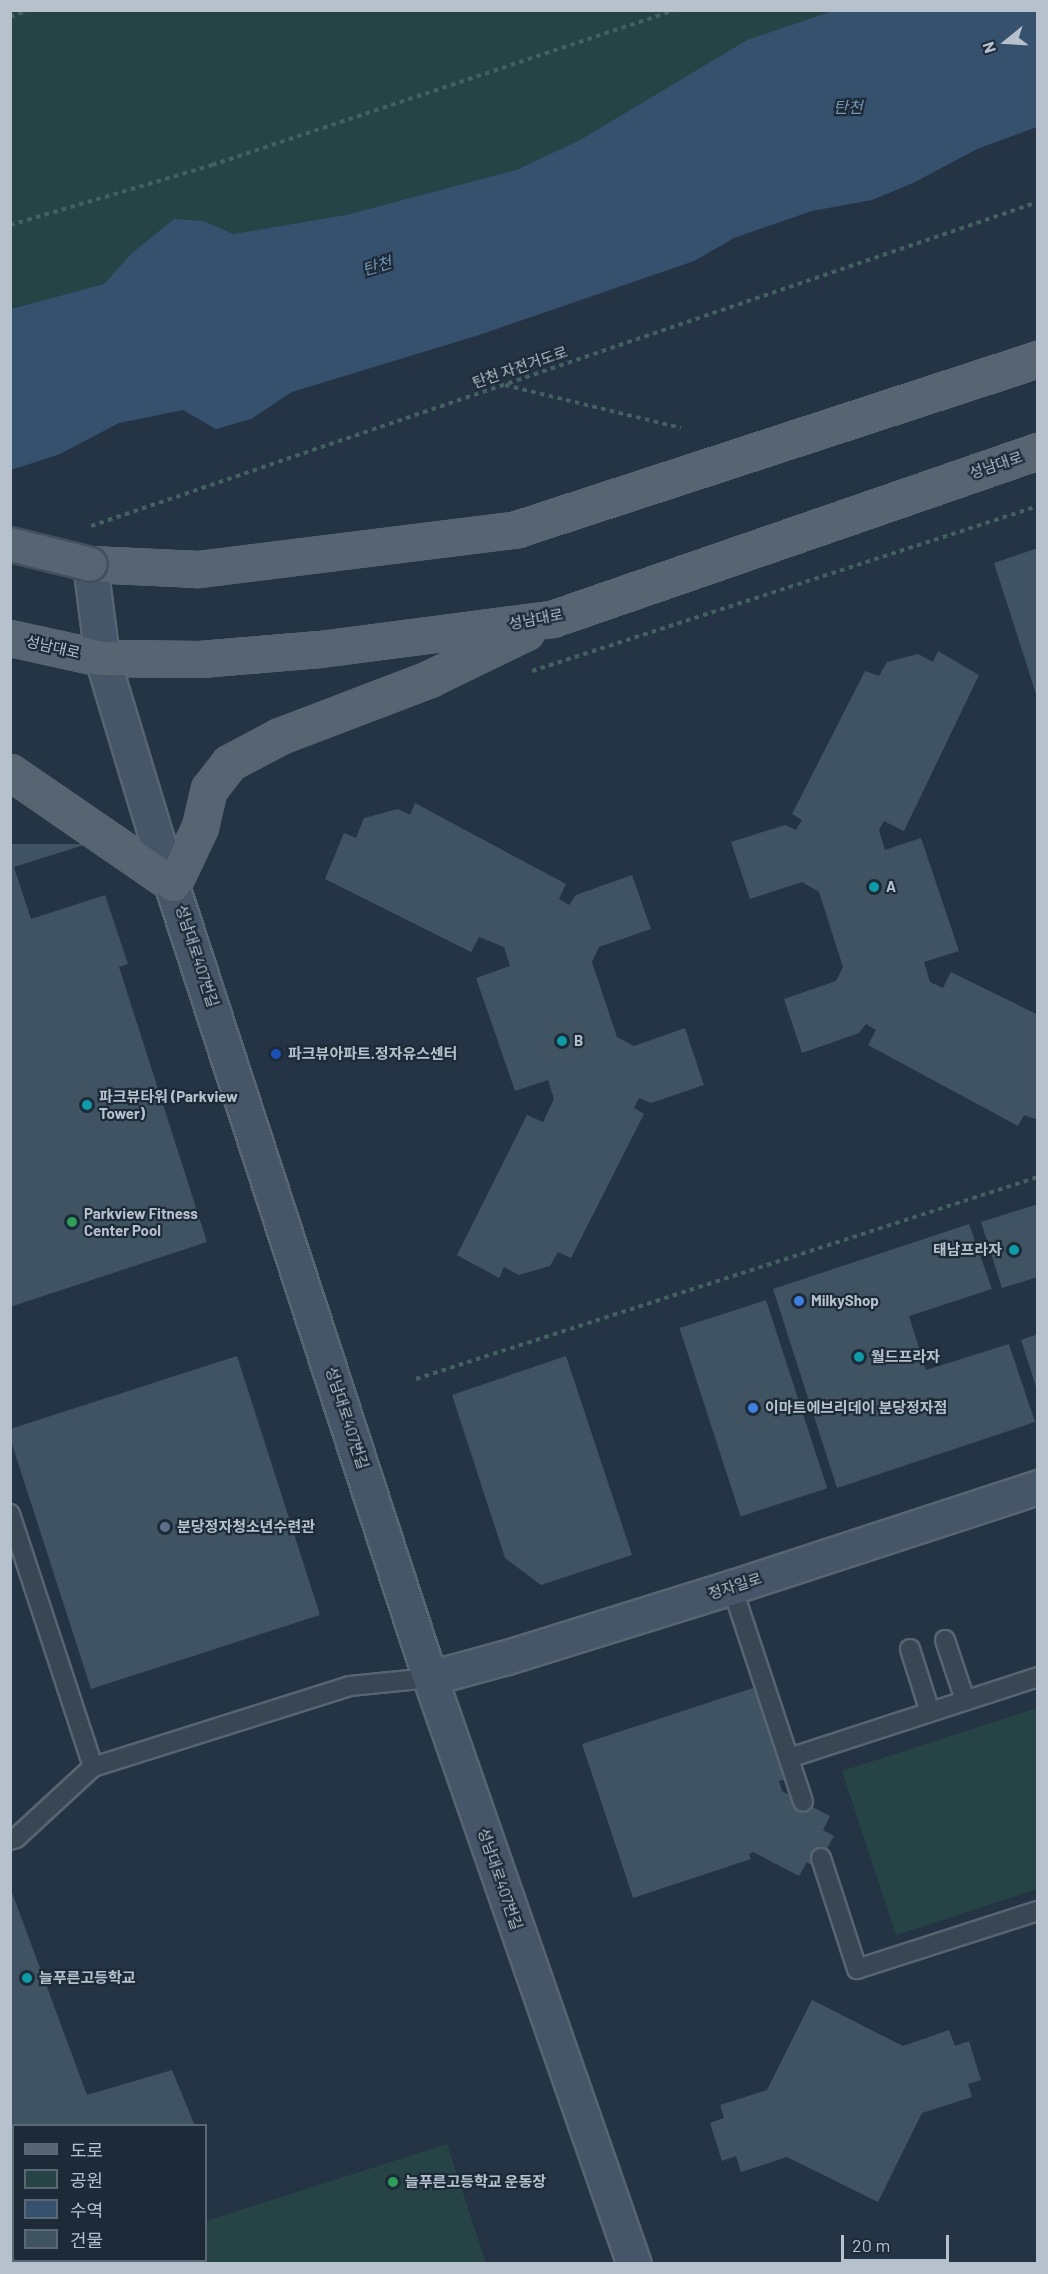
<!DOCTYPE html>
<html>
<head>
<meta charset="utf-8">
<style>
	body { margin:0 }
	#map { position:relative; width:1048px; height:2274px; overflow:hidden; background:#243444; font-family:Barlow,"Noto Sans KR",sans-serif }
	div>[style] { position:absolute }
	.green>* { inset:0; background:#264445 }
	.water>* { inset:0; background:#36516d }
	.building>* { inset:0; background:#3f5363; transform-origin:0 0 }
	.path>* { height:4px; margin-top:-2px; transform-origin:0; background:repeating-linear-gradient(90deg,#446161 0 4.5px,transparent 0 9px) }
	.roads { filter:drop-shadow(2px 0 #576471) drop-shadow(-2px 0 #576471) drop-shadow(0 2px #576471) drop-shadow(0 -2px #576471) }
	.lane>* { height:18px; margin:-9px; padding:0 9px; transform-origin:9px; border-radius:9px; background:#394653 }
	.secondary>* { height:33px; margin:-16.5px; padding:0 16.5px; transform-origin:16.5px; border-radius:16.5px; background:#465567 }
	.primary>* { height:33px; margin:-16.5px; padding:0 16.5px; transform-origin:16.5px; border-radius:16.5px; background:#576573 }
	.bridges { filter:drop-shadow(2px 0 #424f5d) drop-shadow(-2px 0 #424f5d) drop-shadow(0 2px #424f5d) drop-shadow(0 -2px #424f5d) }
	.primary-bridge>* { height:33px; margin:-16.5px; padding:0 16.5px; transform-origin:16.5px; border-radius:16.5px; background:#576573 }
	.dots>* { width:16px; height:16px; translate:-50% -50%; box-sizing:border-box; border:3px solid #1d2b39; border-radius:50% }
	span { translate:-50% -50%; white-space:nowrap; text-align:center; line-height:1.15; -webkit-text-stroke:4.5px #1d2b39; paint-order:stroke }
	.street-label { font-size:15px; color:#b6c1cd }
	.poi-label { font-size:15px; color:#b6c1cd; font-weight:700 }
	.left { translate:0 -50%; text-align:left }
	.right { translate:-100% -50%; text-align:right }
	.water-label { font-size:16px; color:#7394b3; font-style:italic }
	.frame { position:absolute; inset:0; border:12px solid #b6c1cd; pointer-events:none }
	.legend { position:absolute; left:12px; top:2124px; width:195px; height:138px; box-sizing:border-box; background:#1d2b39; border:2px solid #5a6774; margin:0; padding:8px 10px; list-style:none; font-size:18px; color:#b6c1cd }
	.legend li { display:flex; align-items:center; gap:12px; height:30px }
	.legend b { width:30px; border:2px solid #5a6774 }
	.north { position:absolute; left:976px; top:12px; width:60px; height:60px; -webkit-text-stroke:4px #1d2b39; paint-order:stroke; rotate:252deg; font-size:16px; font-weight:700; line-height:24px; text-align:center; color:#b6c1cd }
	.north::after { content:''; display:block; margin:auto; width:21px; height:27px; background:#b6c1cd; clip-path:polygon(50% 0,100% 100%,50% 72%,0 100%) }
	.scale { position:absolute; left:841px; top:2235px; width:108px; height:27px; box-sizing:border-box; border:3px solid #b6c1cd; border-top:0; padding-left:8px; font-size:18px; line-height:21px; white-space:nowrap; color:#b6c1cd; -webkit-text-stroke:4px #1d2b39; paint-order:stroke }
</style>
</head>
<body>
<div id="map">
	<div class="green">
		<div style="clip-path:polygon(11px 11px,836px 11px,747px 40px,580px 140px,516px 170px,346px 215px,233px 234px,204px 221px,131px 254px,104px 284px,11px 309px)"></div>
		<div style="clip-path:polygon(1037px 1708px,1037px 1889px,896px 1935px,842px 1771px)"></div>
		<div style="clip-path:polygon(447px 2144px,486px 2263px,72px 2263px,82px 2260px,206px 2260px,206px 2221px)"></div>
	</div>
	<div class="water">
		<div style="clip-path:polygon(836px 10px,1037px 11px,1037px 127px,977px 149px,913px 183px,872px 200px,812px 211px,734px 238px,694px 261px,479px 335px,292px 392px,251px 419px,216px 429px,183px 410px,119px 423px,60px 454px,11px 470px,11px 309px,104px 284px,131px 254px,174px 219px,204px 221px,233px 234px,346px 215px,516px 170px,580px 140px,747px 40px)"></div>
	</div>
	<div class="building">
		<div style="clip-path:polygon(1038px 548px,1038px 697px,1037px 697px,994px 563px)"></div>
		<div style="clip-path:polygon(938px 651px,979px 675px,904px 831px,884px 821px,879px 830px,885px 850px,921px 838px,959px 951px,924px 962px,930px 982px,943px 988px,951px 972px,1038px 1015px,1038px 1120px,1024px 1115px,1018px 1126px,868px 1045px,876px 1030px,866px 1024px,859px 1033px,802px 1053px,784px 999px,836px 981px,843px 967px,819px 892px,802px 882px,750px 899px,731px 842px,785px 825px,796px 830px,802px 820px,792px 814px,865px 671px,879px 676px,887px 662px,918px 654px,933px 662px)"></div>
		<div style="clip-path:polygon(415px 803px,566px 884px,559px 899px,569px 905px,576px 895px,632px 875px,651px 929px,599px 947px,592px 962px,617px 1037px,634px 1046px,685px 1028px,704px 1085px,651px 1103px,639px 1098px,634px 1108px,644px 1114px,571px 1258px,558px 1252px,550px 1266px,519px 1275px,504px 1267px,499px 1278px,457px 1255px,527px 1115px,543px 1122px,554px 1099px,548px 1080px,515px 1091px,476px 978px,510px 966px,504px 947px,479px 937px,471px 952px,325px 879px,344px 833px,356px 838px,364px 818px,398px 809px,410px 815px)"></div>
		<div style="clip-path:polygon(10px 844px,87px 844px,14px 867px,31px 919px,105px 895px,128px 964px,119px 967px,207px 1242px,10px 1307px)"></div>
		<div style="clip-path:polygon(1038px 1204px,1038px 1277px,1002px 1288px,981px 1222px)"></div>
		<div style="clip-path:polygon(969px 1224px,992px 1289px,909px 1316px,926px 1370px,1009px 1344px,1035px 1422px,837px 1488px,773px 1289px)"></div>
		<div style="left:766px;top:1300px;width:198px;height:91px;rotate:72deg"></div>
		<div style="clip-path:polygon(1038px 1334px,1038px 1390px,1037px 1390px,1021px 1340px)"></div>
		<div style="clip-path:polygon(237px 1356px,320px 1615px,91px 1689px,10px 1438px,10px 1429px)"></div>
		<div style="clip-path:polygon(566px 1356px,632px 1555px,541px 1585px,505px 1558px,452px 1395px)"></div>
		<div style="clip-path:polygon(756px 1687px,787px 1779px,779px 1781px,782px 1791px,830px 1816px,823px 1830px,834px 1836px,816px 1868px,807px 1862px,799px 1876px,753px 1852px,749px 1854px,751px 1859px,633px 1898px,582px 1744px)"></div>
		<div style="clip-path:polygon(10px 1887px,87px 2095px,172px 2070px,195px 2126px,14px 2126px,14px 2189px,10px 2190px)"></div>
		<div style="clip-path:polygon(812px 2000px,903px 2046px,949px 2030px,955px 2046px,969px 2041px,981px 2080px,968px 2084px,972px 2097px,922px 2113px,878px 2202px,787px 2157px,741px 2172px,736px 2156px,722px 2161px,710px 2123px,724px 2118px,720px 2105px,767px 2090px)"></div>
	</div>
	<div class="path">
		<div style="left:10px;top:17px;width:20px;rotate:-20deg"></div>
		<div style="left:10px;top:225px;width:211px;rotate:-16.5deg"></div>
		<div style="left:212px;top:165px;width:488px;rotate:-18.5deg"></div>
		<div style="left:505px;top:385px;width:181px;rotate:13.7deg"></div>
		<div style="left:91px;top:526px;width:1001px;rotate:-18.89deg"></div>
		<div style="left:532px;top:671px;width:532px;rotate:-18.06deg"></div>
		<div style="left:416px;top:1379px;width:654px;rotate:-17.99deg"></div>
	</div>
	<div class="roads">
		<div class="lane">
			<div style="left:10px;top:1514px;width:266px;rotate:71.8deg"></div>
			<div style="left:93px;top:1767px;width:269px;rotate:-17.5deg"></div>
			<div style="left:350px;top:1686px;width:80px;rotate:-5.7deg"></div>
			<div style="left:732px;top:1587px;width:226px;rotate:71.7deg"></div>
			<div style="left:945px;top:1640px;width:63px;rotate:71.6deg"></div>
			<div style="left:910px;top:1649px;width:66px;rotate:72.4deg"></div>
			<div style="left:789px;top:1758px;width:262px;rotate:-18deg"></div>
			<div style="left:10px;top:1840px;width:6px;rotate:-18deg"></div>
			<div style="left:16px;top:1838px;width:105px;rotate:-42.7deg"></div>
			<div style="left:821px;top:1858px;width:117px;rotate:72deg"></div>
			<div style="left:857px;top:1969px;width:190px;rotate:-17.8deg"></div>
		</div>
		<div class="secondary">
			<div style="left:90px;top:564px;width:95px;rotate:82.7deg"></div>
			<div style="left:102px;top:658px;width:190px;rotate:73.2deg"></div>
			<div style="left:157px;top:840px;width:881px;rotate:71.96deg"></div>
			<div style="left:430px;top:1678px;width:620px;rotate:70.81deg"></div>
			<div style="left:430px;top:1678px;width:80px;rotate:-15.3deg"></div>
			<div style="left:507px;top:1657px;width:236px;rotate:-17.3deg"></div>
			<div style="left:732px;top:1587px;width:322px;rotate:-18.1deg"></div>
		</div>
		<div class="primary">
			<div style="left:90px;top:564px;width:108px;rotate:2.7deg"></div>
			<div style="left:198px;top:569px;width:321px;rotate:-7.1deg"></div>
			<div style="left:517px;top:529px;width:548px;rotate:-18.07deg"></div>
			<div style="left:10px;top:638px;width:94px;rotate:12.3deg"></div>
			<div style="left:102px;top:658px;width:98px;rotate:0.6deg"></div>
			<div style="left:200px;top:659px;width:120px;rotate:-4.8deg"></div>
			<div style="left:320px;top:649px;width:234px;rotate:-7.4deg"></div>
			<div style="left:552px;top:619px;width:514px;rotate:-19.07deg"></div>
			<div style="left:10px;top:772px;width:198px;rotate:34.5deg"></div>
			<div style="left:173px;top:884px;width:63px;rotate:-64.7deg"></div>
			<div style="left:200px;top:827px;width:39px;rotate:-77deg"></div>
			<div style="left:209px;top:789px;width:33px;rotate:-52deg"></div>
			<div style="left:229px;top:763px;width:58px;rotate:-27.9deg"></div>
			<div style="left:280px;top:736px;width:160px;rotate:-20.9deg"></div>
			<div style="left:429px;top:679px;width:108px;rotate:-25.9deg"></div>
		</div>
	</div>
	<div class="bridges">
		<div class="primary-bridge">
			<div style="left:10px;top:544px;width:82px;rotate:14deg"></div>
		</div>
	</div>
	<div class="dots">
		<div style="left:874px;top:887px;background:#0f9aa8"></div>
		<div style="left:562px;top:1041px;background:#0f9aa8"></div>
		<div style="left:276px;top:1054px;background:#1a4fb4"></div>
		<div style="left:87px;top:1105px;background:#0f9aa8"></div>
		<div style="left:72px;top:1222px;background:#2e9e5b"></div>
		<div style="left:1014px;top:1250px;background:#0f9aa8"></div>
		<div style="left:799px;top:1301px;background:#3f7fe0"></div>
		<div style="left:859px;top:1357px;background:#0f9aa8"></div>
		<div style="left:753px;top:1408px;background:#3f7fe0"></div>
		<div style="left:165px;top:1527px;background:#5c6f8a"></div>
		<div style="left:27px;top:1978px;background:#0f9aa8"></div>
		<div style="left:393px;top:2182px;background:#2e9e5b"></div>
	</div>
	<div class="street-label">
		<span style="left:520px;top:367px;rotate:-19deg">탄천 자전거도로</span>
		<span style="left:996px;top:465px;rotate:-19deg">성남대로</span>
		<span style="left:536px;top:619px;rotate:-11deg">성남대로</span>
		<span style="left:53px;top:647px;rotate:13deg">성남대로</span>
		<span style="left:197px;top:956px;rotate:72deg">성남대로407번길</span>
		<span style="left:347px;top:1418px;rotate:72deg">성남대로407번길</span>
		<span style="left:735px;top:1586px;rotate:-18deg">정자일로</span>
		<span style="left:500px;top:1879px;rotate:71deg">성남대로407번길</span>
	</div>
	<div class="poi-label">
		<span class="left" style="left:886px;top:887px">A</span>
		<span class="left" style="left:574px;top:1041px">B</span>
		<span class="left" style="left:288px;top:1054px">파크뷰아파트.정자유스센터</span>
		<span class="left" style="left:99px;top:1105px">파크뷰타워 (Parkview<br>Tower)</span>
		<span class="left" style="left:84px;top:1222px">Parkview Fitness<br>Center Pool</span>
		<span class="right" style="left:1002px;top:1250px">태남프라자</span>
		<span class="left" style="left:811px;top:1301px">MilkyShop</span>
		<span class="left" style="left:871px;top:1357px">월드프라자</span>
		<span class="left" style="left:765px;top:1408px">이마트에브리데이 분당정자점</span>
		<span class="left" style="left:177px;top:1527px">분당정자청소년수련관</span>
		<span class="left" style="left:39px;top:1978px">늘푸른고등학교</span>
		<span class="left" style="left:405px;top:2182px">늘푸른고등학교 운동장</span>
	</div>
	<div class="water-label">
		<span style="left:848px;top:107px">탄천</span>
		<span style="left:377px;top:266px;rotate:-17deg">탄천</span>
	</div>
	<div class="frame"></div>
	<ul class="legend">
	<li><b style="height:8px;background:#576573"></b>도로</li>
	<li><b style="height:16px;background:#264445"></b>공원</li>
	<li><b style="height:16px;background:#36516d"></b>수역</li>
	<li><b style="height:16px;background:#3f5363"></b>건물</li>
	</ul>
	<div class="north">N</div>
	<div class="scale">20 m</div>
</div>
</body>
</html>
